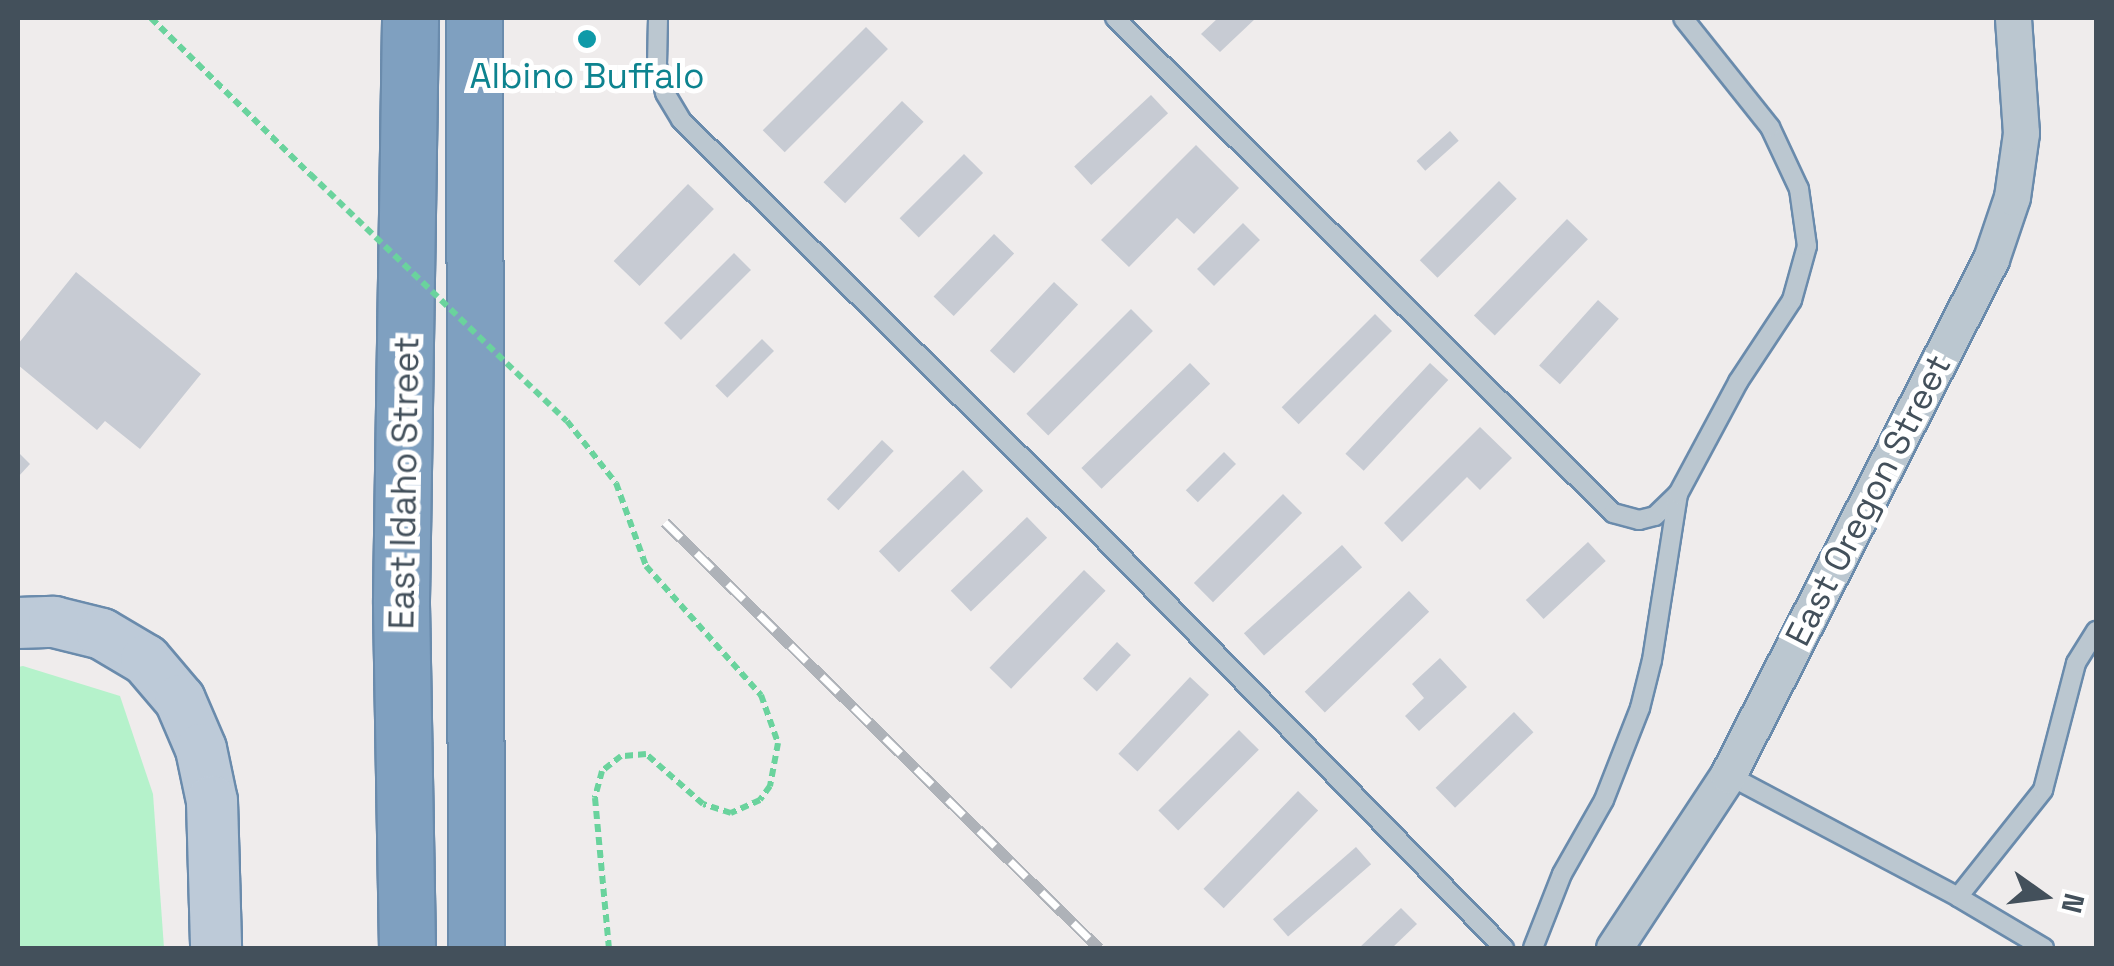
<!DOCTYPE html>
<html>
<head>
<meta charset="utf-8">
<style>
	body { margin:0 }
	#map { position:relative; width:2114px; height:966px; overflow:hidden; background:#efecec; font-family:"Space Grotesk",sans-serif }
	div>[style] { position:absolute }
	.green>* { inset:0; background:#b5f2cb }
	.building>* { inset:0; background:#c7cbd3; transform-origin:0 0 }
	.path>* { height:6px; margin-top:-3px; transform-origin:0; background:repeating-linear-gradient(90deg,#6ad39d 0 8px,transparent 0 13px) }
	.roads { filter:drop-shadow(2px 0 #6a8bac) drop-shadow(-2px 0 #6a8bac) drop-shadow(0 2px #6a8bac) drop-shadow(0 -2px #6a8bac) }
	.lane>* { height:18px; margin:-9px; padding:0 9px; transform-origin:9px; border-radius:9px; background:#bbc7d0 }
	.street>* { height:35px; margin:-17.5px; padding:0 17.5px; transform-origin:17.5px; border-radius:17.5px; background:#bbc7d0 }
	.secondary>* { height:50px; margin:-25px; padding:0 25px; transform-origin:25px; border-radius:25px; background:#bdcad8 }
	.highway>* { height:55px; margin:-27.5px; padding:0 27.5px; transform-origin:27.5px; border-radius:27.5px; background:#7fa0c0 }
	.rail>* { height:11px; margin-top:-5.5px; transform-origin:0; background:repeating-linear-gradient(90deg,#fff 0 22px,#aeb2b8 0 44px); box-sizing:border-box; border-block:2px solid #aeb2b8 }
	.path-bridge>* { height:6px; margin-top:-3px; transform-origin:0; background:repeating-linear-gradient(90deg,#6ad39d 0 8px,transparent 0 13px) }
	.dots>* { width:28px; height:28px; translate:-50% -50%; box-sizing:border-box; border:5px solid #fff; border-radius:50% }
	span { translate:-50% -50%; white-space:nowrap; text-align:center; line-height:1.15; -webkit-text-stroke:10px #fff; paint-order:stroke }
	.culture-label { font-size:35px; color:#0d838f }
	.street-label { font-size:35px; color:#43505b }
	.frame { position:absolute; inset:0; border:20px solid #43505b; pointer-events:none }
	.north { position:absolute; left:1994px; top:846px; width:100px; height:100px; -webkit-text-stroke:8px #fff; paint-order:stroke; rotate:104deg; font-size:28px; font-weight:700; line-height:40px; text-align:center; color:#43505b }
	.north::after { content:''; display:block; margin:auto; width:35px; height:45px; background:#43505b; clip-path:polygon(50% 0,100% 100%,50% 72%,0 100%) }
</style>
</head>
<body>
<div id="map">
	<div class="green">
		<div style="clip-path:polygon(23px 666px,120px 696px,153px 794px,164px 948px,18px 948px,18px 667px)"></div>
	</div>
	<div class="building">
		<div style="clip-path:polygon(1218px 18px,1256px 18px,1220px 52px,1201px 34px)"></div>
		<div style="left:866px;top:27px;width:31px;height:146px;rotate:45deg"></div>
		<div style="left:1151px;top:95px;width:25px;height:105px;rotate:47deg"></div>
		<div style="left:902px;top:101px;width:30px;height:113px;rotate:44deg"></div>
		<div style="left:1450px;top:131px;width:13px;height:45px;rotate:48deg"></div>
		<div style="clip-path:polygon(1196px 145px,1239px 188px,1194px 234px,1177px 218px,1129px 267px,1101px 240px)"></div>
		<div style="left:964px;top:154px;width:27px;height:91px;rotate:45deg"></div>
		<div style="left:1499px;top:181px;width:25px;height:112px;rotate:45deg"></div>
		<div style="left:688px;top:184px;width:36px;height:107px;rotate:44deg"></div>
		<div style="left:1567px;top:219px;width:29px;height:134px;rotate:44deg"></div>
		<div style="left:1243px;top:223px;width:24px;height:65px;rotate:45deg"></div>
		<div style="left:994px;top:234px;width:28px;height:87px;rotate:44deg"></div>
		<div style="left:734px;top:253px;width:24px;height:99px;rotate:45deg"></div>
		<div style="clip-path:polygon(76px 272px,201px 374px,140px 449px,105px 421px,97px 430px,18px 365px,18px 344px)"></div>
		<div style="left:1054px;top:282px;width:33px;height:94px;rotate:43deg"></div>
		<div style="left:1598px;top:300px;width:28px;height:88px;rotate:42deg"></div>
		<div style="left:1131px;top:309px;width:31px;height:148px;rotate:45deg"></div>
		<div style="left:1375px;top:314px;width:24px;height:132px;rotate:45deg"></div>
		<div style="left:762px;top:339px;width:17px;height:66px;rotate:45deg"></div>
		<div style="left:1190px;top:363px;width:29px;height:151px;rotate:46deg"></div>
		<div style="left:1430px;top:363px;width:25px;height:124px;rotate:43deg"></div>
		<div style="clip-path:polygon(1480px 427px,1512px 458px,1480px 490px,1467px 477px,1402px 542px,1384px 523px)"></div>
		<div style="left:882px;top:440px;width:16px;height:81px;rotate:43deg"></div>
		<div style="clip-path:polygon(18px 452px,30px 464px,18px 477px)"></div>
		<div style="left:1224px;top:452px;width:17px;height:54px;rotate:45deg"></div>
		<div style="left:963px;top:470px;width:29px;height:117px;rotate:46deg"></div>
		<div style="left:1283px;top:494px;width:27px;height:126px;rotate:45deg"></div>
		<div style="left:1027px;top:517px;width:29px;height:106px;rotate:46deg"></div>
		<div style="left:1588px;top:542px;width:26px;height:85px;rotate:47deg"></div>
		<div style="left:1342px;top:545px;width:30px;height:132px;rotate:48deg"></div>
		<div style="left:1084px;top:570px;width:30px;height:136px;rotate:44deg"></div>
		<div style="left:1409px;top:591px;width:29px;height:145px;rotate:46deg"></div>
		<div style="left:1117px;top:642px;width:19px;height:50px;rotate:43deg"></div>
		<div style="clip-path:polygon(1440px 658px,1467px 687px,1419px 731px,1405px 716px,1424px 698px,1412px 684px)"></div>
		<div style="left:1190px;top:677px;width:26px;height:105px;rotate:43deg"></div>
		<div style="left:1514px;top:712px;width:28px;height:109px;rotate:46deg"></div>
		<div style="left:1239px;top:730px;width:28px;height:114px;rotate:45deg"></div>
		<div style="left:1298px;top:791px;width:28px;height:136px;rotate:44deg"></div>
		<div style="left:1356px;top:847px;width:23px;height:110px;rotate:49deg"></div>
		<div style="clip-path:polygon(1401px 908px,1417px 924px,1392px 948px,1359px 948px)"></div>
	</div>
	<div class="path">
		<div style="left:151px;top:18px;width:223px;rotate:44.5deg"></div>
		<div style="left:567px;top:421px;width:79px;rotate:51.7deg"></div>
		<div style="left:616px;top:483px;width:88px;rotate:70.1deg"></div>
		<div style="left:646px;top:566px;width:173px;rotate:48.3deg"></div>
		<div style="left:761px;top:695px;width:51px;rotate:70.5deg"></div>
		<div style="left:778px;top:743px;width:44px;rotate:100.5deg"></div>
		<div style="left:770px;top:786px;width:17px;rotate:126deg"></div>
		<div style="left:760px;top:800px;width:32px;rotate:156deg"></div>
		<div style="left:731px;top:813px;width:29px;rotate:-162deg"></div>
		<div style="left:703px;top:804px;width:76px;rotate:-138.7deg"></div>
		<div style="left:646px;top:754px;width:25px;rotate:175deg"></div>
		<div style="left:621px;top:756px;width:24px;rotate:142deg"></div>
		<div style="left:602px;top:771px;width:28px;rotate:105deg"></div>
		<div style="left:595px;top:798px;width:151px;rotate:84.7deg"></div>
	</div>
	<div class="roads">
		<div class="lane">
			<div style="left:658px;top:18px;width:48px;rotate:91.2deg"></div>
			<div style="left:657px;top:66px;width:28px;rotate:73deg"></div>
			<div style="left:665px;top:93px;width:31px;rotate:59deg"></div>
			<div style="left:681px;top:120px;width:580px;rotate:44.72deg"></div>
			<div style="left:1093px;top:528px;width:588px;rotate:45.62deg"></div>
			<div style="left:1115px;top:18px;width:702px;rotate:44.83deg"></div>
			<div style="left:1613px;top:513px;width:27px;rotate:15deg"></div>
			<div style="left:1639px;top:520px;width:16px;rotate:-14deg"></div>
			<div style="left:1655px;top:516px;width:32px;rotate:-44deg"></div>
			<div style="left:1728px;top:775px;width:260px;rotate:27.9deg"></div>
			<div style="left:1958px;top:897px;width:100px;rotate:30.7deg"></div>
			<div style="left:1958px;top:897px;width:137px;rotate:-51.5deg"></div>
			<div style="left:2043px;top:790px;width:131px;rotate:-75.4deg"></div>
			<div style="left:2076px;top:663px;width:38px;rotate:-58deg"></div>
			<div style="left:1533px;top:948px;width:79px;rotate:-68.6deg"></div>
			<div style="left:1562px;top:874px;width:85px;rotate:-60.4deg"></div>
			<div style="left:1604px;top:800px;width:99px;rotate:-68.6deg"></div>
			<div style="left:1640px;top:708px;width:49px;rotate:-76deg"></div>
			<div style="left:1652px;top:660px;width:168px;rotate:-81.1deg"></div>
			<div style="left:1678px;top:494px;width:127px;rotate:-61.8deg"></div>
			<div style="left:1738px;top:382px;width:98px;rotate:-56.6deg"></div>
			<div style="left:1792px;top:300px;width:56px;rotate:-74.5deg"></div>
			<div style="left:1807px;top:246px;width:58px;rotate:-98deg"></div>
			<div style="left:1799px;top:189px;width:68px;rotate:-115.1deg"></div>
			<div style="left:1770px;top:127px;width:139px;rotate:-128.6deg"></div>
		</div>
		<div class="street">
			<div style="left:1614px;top:948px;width:207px;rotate:-56.6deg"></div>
			<div style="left:1728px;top:775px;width:579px;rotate:-62.99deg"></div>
			<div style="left:1991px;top:259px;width:65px;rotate:-71.3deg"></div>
			<div style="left:2012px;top:197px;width:65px;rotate:-82deg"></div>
			<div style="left:2021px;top:133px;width:115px;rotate:-94deg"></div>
		</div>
		<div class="secondary">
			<div style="left:18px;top:623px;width:36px;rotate:-2deg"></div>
			<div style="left:54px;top:622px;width:49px;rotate:14deg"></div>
			<div style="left:102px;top:634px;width:51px;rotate:30.6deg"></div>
			<div style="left:146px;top:660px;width:52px;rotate:49.6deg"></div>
			<div style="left:180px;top:700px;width:53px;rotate:66.8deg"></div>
			<div style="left:201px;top:749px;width:53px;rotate:78.1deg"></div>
			<div style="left:212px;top:801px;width:147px;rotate:88.4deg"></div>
		</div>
		<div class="highway">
			<div style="left:474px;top:18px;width:930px;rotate:89.88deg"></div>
			<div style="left:407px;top:948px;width:348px;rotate:-91deg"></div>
			<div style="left:401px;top:600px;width:582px;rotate:-89.11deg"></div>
		</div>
	</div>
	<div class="rail">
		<div style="left:665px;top:522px;width:608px;rotate:44.47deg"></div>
	</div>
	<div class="path-bridge">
		<div style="left:310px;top:174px;width:356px;rotate:43.9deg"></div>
	</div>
	<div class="dots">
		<div style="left:587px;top:39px;background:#0f9aa8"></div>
	</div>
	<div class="culture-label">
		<span style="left:587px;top:76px">Albino Buffalo</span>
	</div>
	<div class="street-label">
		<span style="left:404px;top:483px;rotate:-89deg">East Idaho Street</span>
		<span style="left:1868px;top:500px;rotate:-63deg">East Oregon Street</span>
	</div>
	<div class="frame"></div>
	<div class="north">N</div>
</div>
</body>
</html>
